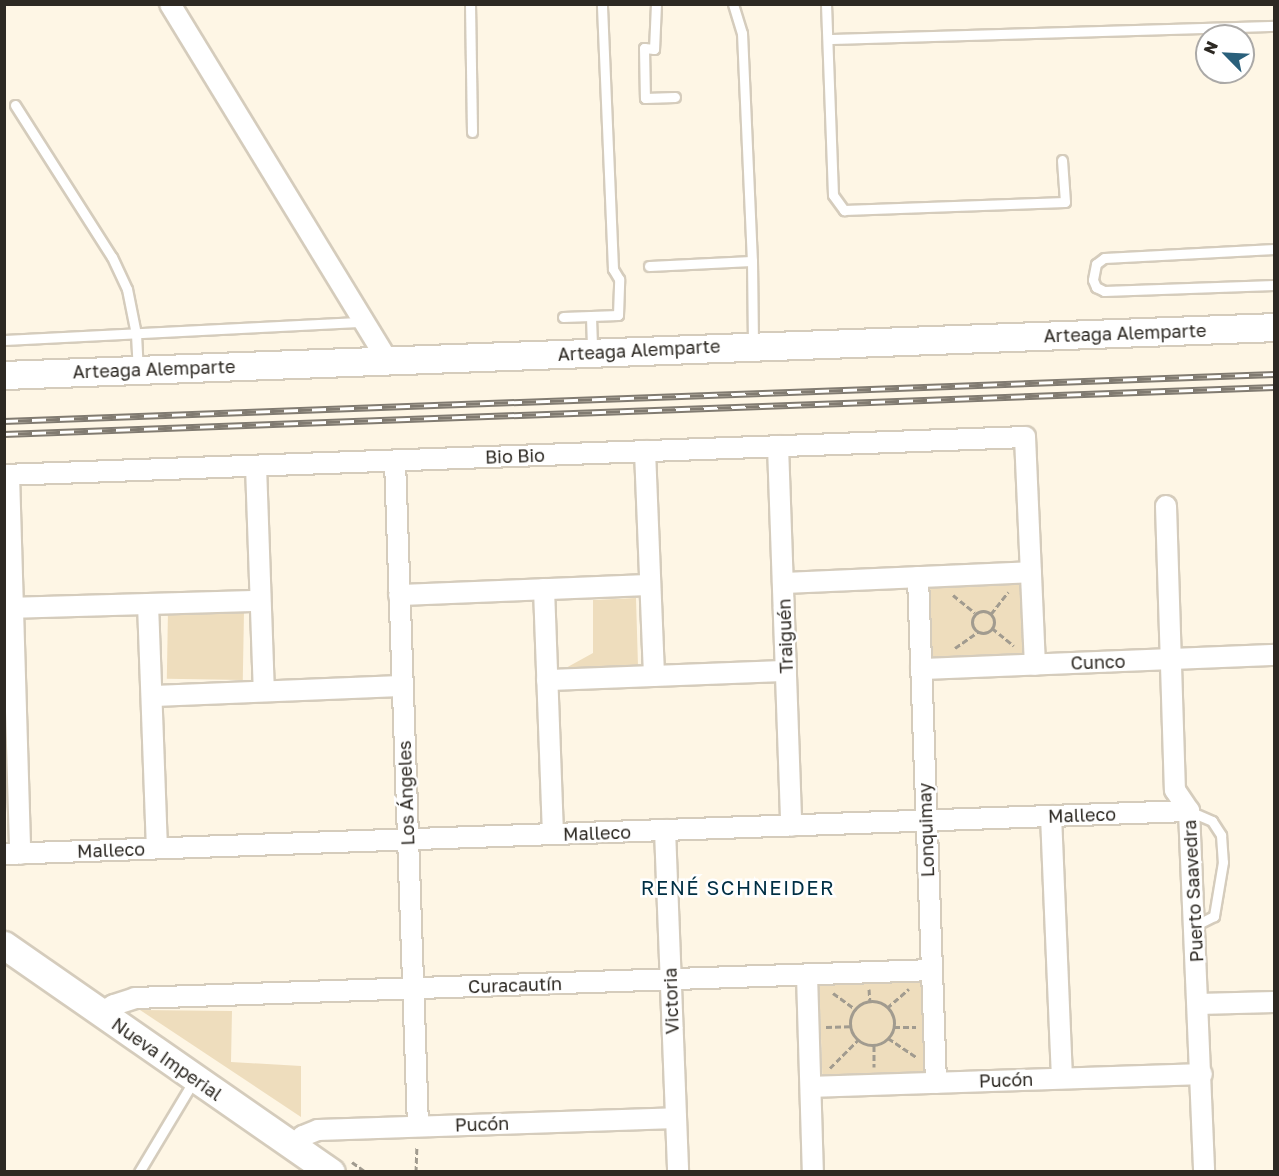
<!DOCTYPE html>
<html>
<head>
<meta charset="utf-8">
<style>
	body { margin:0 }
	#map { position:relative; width:1279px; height:1176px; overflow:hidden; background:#fef6e5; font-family:"Golos Text",sans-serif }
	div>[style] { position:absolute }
	.green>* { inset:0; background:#eeddbd; transform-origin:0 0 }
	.path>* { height:3px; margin-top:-1.5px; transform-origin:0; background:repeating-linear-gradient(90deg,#a19b8f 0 6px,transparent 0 9px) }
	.path>.ring { margin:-1.5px; padding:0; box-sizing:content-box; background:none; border:3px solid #a19b8f; border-radius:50% }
	.roads { filter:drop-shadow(2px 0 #d5ccbc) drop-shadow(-2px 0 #d5ccbc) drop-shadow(0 2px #d5ccbc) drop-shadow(0 -2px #d5ccbc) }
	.lane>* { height:9px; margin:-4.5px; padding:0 4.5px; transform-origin:4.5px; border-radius:4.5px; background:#fff }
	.street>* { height:20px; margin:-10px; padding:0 10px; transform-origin:10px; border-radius:10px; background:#fff }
	.secondary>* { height:27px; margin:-13.5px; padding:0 13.5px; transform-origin:13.5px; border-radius:13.5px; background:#fff }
	.rail>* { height:7px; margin-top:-3.5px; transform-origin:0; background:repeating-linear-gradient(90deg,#fff 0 14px,#817b71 0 28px); box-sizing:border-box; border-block:2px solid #817b71 }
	span { translate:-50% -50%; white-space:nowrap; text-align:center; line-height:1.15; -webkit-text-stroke:5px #fff; paint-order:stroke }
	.street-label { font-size:18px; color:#2d2923 }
	.neighbourhood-label { font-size:20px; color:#002f44; letter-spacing:1.5px }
	.frame { position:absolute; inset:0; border:6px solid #2d2923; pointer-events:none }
	.north { position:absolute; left:1195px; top:24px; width:60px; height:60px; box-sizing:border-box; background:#fff; border:2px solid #aba9a7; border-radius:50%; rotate:294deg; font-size:16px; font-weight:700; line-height:24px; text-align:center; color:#2d2923 }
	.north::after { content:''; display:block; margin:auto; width:21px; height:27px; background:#2a607b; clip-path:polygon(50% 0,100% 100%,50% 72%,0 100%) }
</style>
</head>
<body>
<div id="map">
	<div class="green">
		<div style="left:1023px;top:583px;width:79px;height:98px;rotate:88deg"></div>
		<div style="clip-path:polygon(636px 598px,638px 666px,564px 669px,593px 653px,593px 600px)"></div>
		<div style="left:244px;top:611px;width:69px;height:76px;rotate:91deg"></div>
		<div style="left:922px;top:979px;width:98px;height:103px;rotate:88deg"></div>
		<div style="clip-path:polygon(140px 1010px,232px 1011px,231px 1062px,301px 1066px,301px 1117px)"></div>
	</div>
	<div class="path">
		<div style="left:953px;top:595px;width:28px;rotate:39deg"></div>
		<div class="ring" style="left:972px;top:611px;width:19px;height:19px"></div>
		<div style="left:991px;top:614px;width:28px;rotate:-52deg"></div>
		<div style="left:992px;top:628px;width:28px;rotate:39deg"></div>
		<div style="left:955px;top:648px;width:28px;rotate:-35deg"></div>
		<div style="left:869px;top:989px;width:13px;rotate:86deg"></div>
		<div style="left:833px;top:993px;width:29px;rotate:36deg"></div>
		<div class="ring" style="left:850px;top:1001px;width:41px;height:41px"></div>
		<div style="left:887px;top:1008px;width:29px;rotate:-41deg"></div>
		<div style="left:826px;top:1027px;width:25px;rotate:-2deg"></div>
		<div style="left:894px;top:1027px;width:22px"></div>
		<div style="left:888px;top:1038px;width:34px;rotate:34deg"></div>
		<div style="left:874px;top:1045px;width:22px;rotate:90deg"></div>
		<div style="left:830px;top:1068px;width:40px;rotate:-45deg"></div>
		<div style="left:352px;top:1162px;width:17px;rotate:36deg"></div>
		<div style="left:416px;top:1172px;width:26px;rotate:-88deg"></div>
	</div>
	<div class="roads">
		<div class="lane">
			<div style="left:470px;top:4px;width:128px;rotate:89.1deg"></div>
			<div style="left:656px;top:4px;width:45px;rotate:92.5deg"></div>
			<div style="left:654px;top:49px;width:10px;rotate:-174deg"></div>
			<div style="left:644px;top:48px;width:50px;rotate:88.9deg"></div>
			<div style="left:645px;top:98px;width:30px;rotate:-2deg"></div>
			<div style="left:733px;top:4px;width:30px;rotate:73deg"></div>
			<div style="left:742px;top:33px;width:228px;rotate:87.5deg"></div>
			<div style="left:752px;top:261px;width:84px;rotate:89.3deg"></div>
			<div style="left:826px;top:4px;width:191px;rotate:87.9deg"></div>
			<div style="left:833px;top:195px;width:19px;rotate:54deg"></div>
			<div style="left:844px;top:210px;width:221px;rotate:-2.1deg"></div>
			<div style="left:1065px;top:202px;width:42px;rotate:-94.1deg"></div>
			<div style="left:828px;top:39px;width:446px;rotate:-1.7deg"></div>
			<div style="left:15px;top:105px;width:180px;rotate:57.5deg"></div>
			<div style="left:112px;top:257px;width:35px;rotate:65deg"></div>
			<div style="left:127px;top:289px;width:46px;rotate:78.7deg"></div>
			<div style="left:136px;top:334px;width:34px;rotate:87deg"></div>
			<div style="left:1274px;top:249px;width:170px;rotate:177deg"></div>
			<div style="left:1104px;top:258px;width:10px;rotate:143deg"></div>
			<div style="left:1096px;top:264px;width:16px;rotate:101deg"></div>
			<div style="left:1093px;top:280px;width:8px;rotate:67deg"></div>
			<div style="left:1096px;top:287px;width:9px;rotate:27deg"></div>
			<div style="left:1104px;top:291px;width:170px;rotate:-2deg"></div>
			<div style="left:649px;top:266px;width:103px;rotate:-2.8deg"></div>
			<div style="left:563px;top:317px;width:55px;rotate:-2.1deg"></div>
			<div style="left:618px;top:315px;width:36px;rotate:-88deg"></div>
			<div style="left:619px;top:279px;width:12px;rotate:-121deg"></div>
			<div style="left:613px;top:269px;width:265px;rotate:-92.4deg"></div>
			<div style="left:591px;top:317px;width:33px;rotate:88deg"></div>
			<div style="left:4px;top:340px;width:360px;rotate:-2.9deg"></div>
			<div style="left:1189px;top:811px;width:25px;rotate:23deg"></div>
			<div style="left:1212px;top:821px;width:17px;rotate:57deg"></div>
			<div style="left:1221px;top:835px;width:27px;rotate:86deg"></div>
			<div style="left:1223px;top:862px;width:55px;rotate:99.5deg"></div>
			<div style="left:1214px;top:916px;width:20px;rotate:153deg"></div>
			<div style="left:139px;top:1172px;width:107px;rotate:-59.1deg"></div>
		</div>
		<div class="street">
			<div style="left:170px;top:4px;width:418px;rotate:58.6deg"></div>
			<div style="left:778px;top:446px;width:380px;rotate:88deg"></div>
			<div style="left:645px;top:451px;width:225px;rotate:87.7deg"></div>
			<div style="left:395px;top:461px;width:665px;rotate:88.02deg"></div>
			<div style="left:256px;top:466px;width:225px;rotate:88deg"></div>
			<div style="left:4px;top:475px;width:1022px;rotate:-2.13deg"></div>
			<div style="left:1025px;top:437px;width:228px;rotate:87.5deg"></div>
			<div style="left:9px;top:475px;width:379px;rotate:88.3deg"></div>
			<div style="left:1166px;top:506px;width:284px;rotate:88.2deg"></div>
			<div style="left:1175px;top:790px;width:25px;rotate:56deg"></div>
			<div style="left:1189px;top:811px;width:361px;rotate:87.6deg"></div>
			<div style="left:918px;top:577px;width:506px;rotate:87.96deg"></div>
			<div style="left:783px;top:583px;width:248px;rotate:-2.5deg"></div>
			<div style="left:544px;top:589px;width:245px;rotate:87.9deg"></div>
			<div style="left:399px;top:595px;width:251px;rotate:-2.3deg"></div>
			<div style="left:148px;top:604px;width:244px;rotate:87.9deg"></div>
			<div style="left:4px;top:608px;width:256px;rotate:-1.6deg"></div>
			<div style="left:921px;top:669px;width:353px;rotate:-2.3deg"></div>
			<div style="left:547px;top:680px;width:239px;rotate:-2.2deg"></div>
			<div style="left:152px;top:696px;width:251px;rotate:-2.3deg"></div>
			<div style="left:1051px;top:816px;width:262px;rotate:87.6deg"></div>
			<div style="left:665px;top:830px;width:342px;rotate:87.8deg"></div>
			<div style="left:4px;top:854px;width:1186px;rotate:-2.08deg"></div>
			<div style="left:807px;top:975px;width:197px;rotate:88.3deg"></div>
			<div style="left:1199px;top:1004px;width:75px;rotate:-1.5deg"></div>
			<div style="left:101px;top:1013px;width:15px;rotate:-32deg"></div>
			<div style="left:114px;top:1005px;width:22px;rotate:-18deg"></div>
			<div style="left:135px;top:998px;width:797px;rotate:-2.01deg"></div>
			<div style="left:811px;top:1087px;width:391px;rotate:-1.9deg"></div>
			<div style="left:293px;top:1146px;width:14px;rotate:-45deg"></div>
			<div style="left:303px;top:1136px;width:16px;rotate:-22deg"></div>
			<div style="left:318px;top:1130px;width:358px;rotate:-1.9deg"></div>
		</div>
		<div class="secondary">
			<div style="left:4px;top:375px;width:1271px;rotate:-2.16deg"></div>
			<div style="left:4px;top:945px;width:398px;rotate:34.8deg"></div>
		</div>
	</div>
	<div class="rail">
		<div style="left:4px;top:421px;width:1271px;rotate:-2.12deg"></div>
		<div style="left:4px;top:434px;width:1271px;rotate:-2.12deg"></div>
	</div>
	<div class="street-label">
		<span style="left:1125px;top:333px;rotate:-2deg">Arteaga Alemparte</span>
		<span style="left:639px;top:350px;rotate:-3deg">Arteaga Alemparte</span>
		<span style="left:154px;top:369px;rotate:-2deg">Arteaga Alemparte</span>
		<span style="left:515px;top:456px;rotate:-2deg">Bio Bio</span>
		<span style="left:785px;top:636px;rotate:-92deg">Traiguén</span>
		<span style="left:1098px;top:662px;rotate:-2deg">Cunco</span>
		<span style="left:406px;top:793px;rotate:-92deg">Los Ángeles</span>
		<span style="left:1082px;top:815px;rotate:-2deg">Malleco</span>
		<span style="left:926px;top:830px;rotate:-92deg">Lonquimay</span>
		<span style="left:597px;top:833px;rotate:-2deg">Malleco</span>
		<span style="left:111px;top:850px;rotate:-2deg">Malleco</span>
		<span style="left:1193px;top:891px;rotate:-93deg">Puerto Saavedra</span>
		<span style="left:515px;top:985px;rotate:-2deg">Curacautín</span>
		<span style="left:671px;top:1001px;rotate:-92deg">Victoria</span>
		<span style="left:167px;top:1059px;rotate:35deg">Nueva Imperial</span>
		<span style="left:1006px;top:1080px;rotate:-2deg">Pucón</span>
		<span style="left:482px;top:1124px;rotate:-2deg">Pucón</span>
	</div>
	<div class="neighbourhood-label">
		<span style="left:738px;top:887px">RENÉ SCHNEIDER</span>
	</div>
	<div class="frame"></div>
	<div class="north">N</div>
</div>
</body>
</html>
